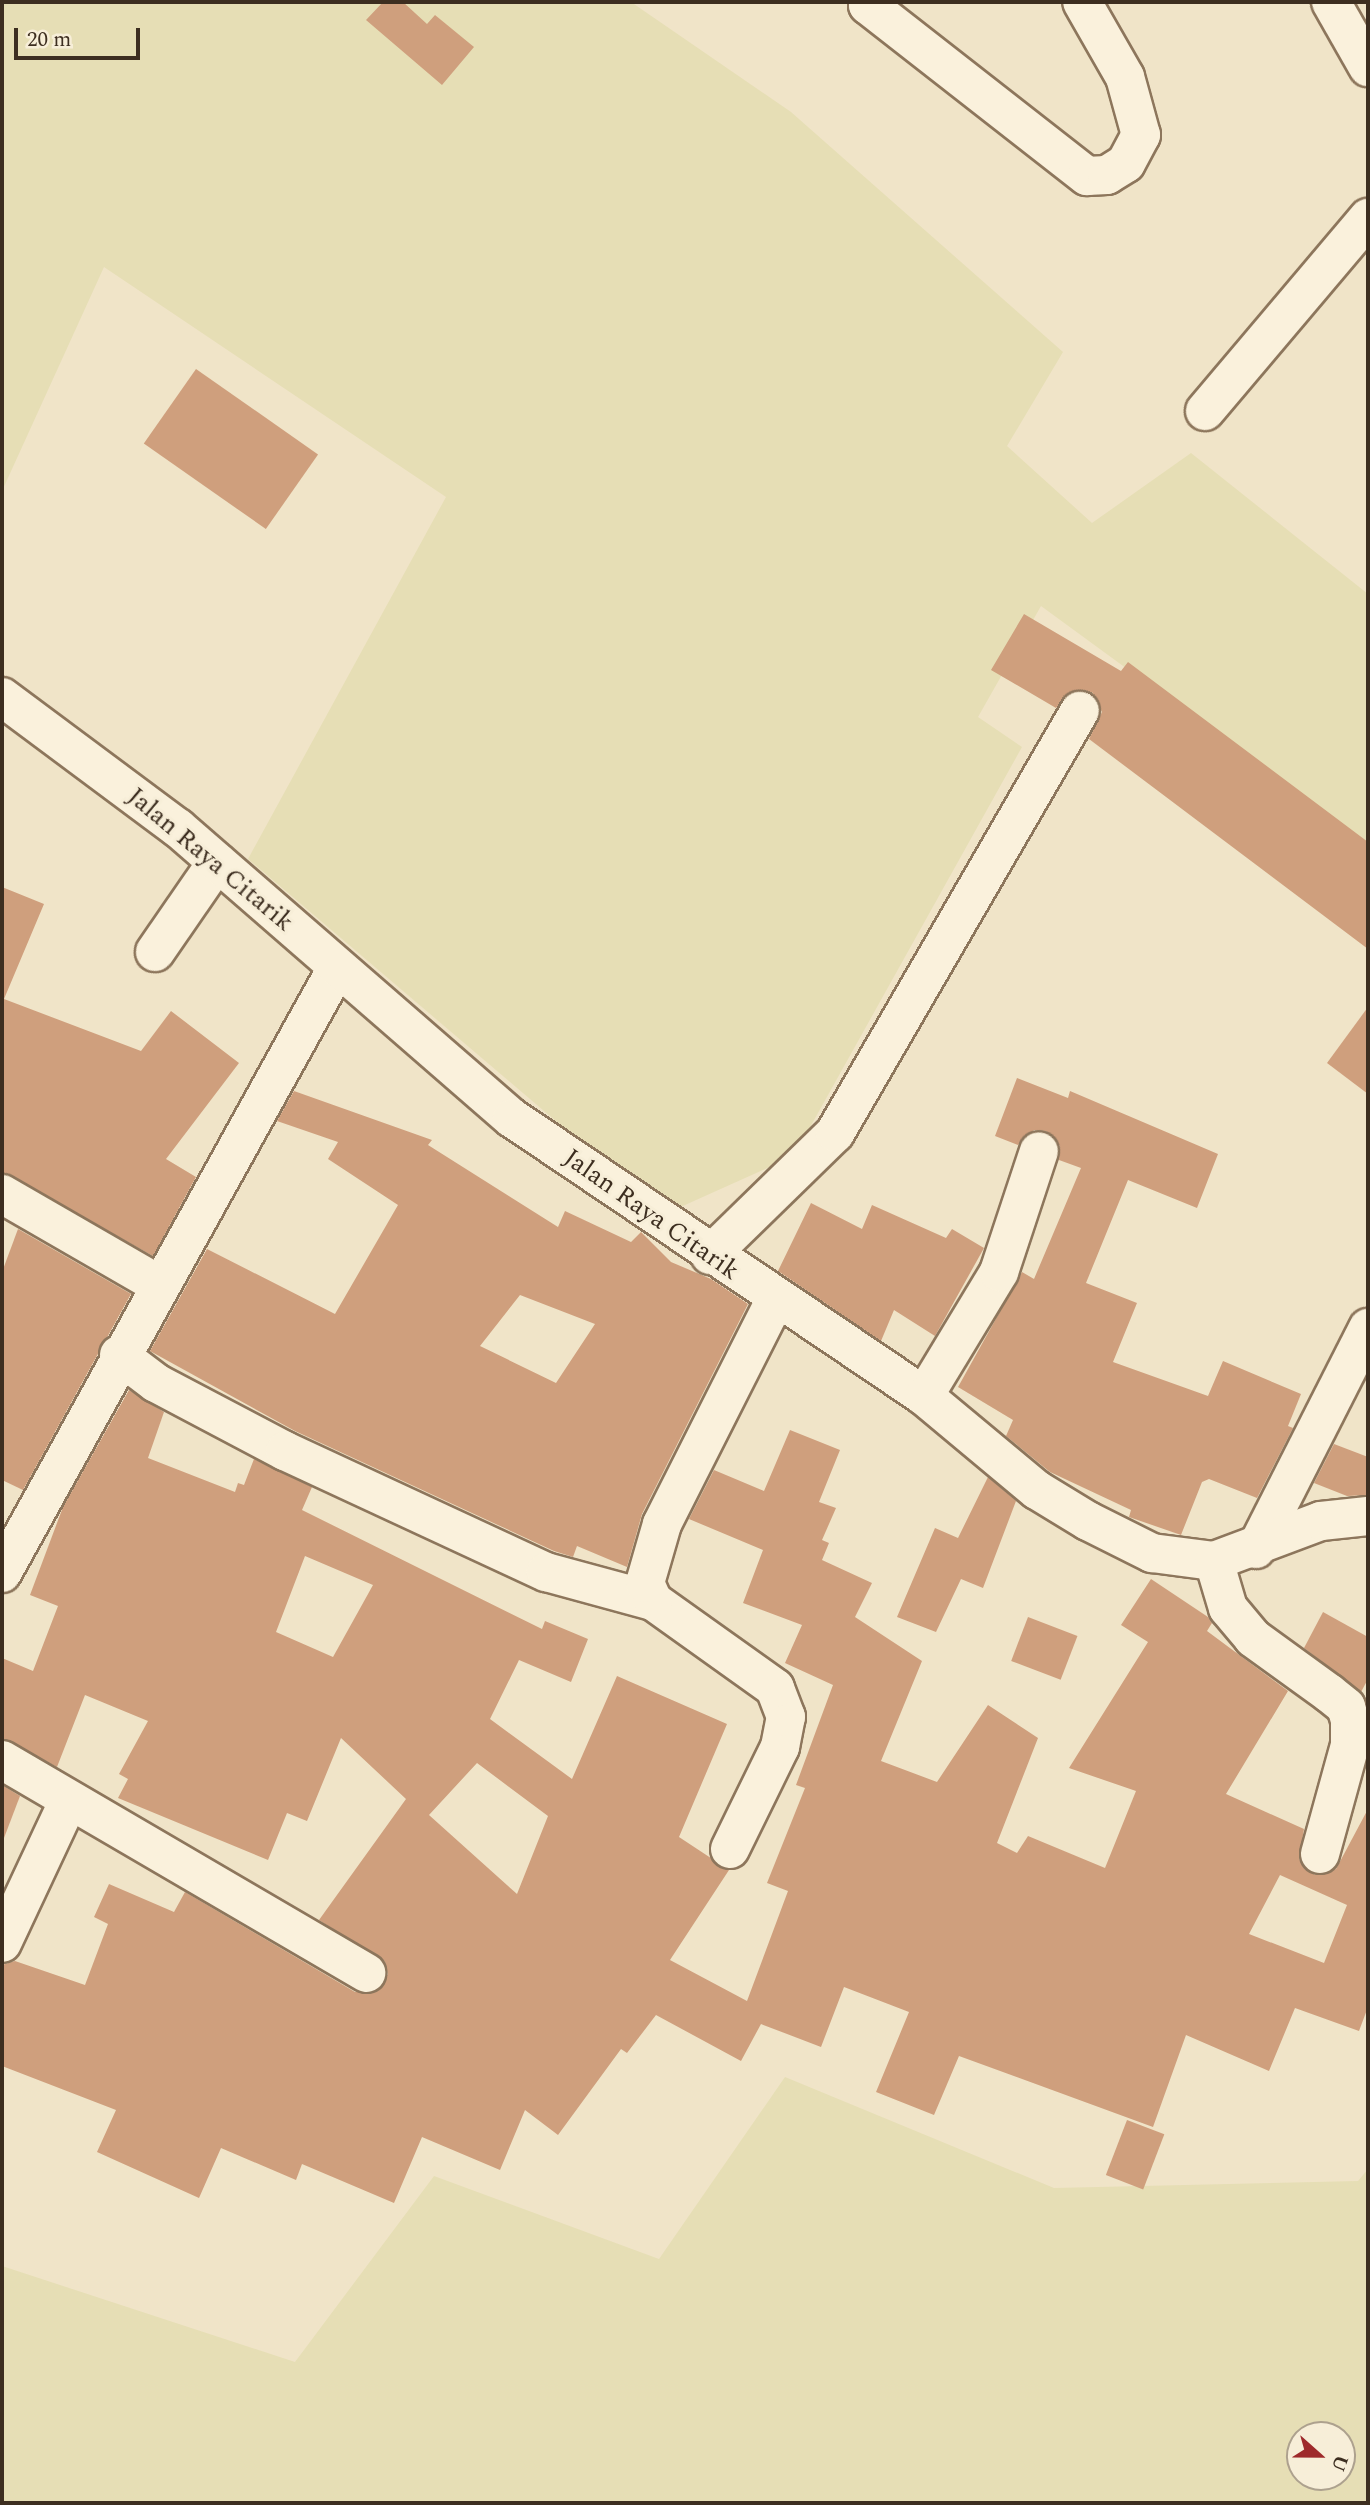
<!DOCTYPE html>
<html>
<head>
<meta charset="utf-8">
<style>
	body { margin:0 }
	#map { position:relative; width:1370px; height:2505px; overflow:hidden; background:#f0e4c8; font-family:Spectral,serif }
	div>[style] { position:absolute }
	.farmland>* { inset:0; background:#e6deb5 }
	.building>* { inset:0; background:#cf9f7d; transform-origin:0 0 }
	.roads { filter:drop-shadow(2px 0 #8d765c) drop-shadow(-2px 0 #8d765c) drop-shadow(0 2px #8d765c) drop-shadow(0 -2px #8d765c) }
	.minor>* { height:38px; margin:-19px; padding:0 19px; transform-origin:19px; border-radius:19px; background:#faf1dc }
	.tertiary>* { height:38px; margin:-19px; padding:0 19px; transform-origin:19px; border-radius:19px; background:#faf1dc }
	span { translate:-50% -50%; white-space:nowrap; text-align:center; line-height:1.15; -webkit-text-stroke:6px #f7eed8; paint-order:stroke }
	.street-label { font-size:26px; color:#3d2e20 }
	.frame { position:absolute; inset:0; border:4px solid #3d2e20; pointer-events:none }
	.north { position:absolute; left:1286px; top:2421px; width:70px; height:70px; box-sizing:border-box; background:#f7eed8; border:2px solid #ada18e; border-radius:50%; rotate:111deg; font-size:19px; font-weight:700; line-height:28px; text-align:center; color:#3d2e20 }
	.north::after { content:''; display:block; margin:auto; width:24px; height:32px; background:#9e2a2b; clip-path:polygon(50% 0,100% 100%,50% 72%,0 100%) }
	.scale { position:absolute; left:14px; top:28px; width:126px; height:32px; box-sizing:border-box; border:4px solid #3d2e20; border-top:0; padding-left:9px; font-size:21px; line-height:24px; white-space:nowrap; color:#3d2e20; -webkit-text-stroke:5px #f7eed8; paint-order:stroke }
</style>
</head>
<body>
<div id="map">
	<div class="farmland">
		<div style="clip-path:polygon(2px 2px,631px 2px,791px 112px,1063px 352px,1007px 446px,1092px 523px,1191px 453px,1368px 594px,1368px 845px,1041px 606px,978px 717px,1022px 747px,794px 1156px,665px 1214px,248px 859px,446px 497px,104px 267px,2px 491px)"></div>
		<div style="clip-path:polygon(evenodd,785px 2077px,1054px 2188px,1358px 2181px,1368px 2169px,1368px 2503px,2px 2503px,2px 2266px,295px 2362px,434px 2176px,659px 2259px,785px 2077px,1300px 2435px,1342px 2435px,1342px 2477px,1300px 2477px,1300px 2435px)"></div>
	</div>
	<div class="building">
		<div style="clip-path:polygon(383px 2px,403px 2px,427px 24px,435px 15px,474px 47px,442px 85px,366px 20px)"></div>
		<div style="left:196px;top:369px;width:149px;height:91px;rotate:35deg"></div>
		<div style="clip-path:polygon(1024px 614px,1121px 671px,1128px 662px,1368px 842px,1368px 949px,1089px 739px,1102px 712px,1092px 692px,1070px 692px,1056px 708px,991px 670px)"></div>
		<div style="clip-path:polygon(2px 887px,44px 904px,4px 999px,141px 1051px,171px 1011px,239px 1063px,166px 1159px,196px 1177px,153px 1256px,2px 1172px)"></div>
		<div style="clip-path:polygon(1368px 1007px,1368px 1094px,1327px 1063px)"></div>
		<div style="clip-path:polygon(1017px 1078px,1068px 1098px,1070px 1091px,1218px 1154px,1197px 1208px,1128px 1180px,1086px 1283px,1137px 1303px,1113px 1362px,1208px 1396px,1223px 1361px,1301px 1394px,1288px 1426px,1293px 1428px,1257px 1498px,1209px 1479px,1202px 1482px,1181px 1535px,1129px 1517px,1131px 1510px,1050px 1472px,1006px 1436px,1013px 1420px,958px 1387px,1022px 1272px,1034px 1279px,1081px 1168px,1059px 1160px,1060px 1146px,1046px 1131px,1034px 1130px,1018px 1145px,995px 1136px)"></div>
		<div style="clip-path:polygon(evenodd,294px 1091px,432px 1140px,428px 1145px,558px 1227px,565px 1211px,631px 1242px,641px 1232px,671px 1262px,711px 1279px,748px 1304px,642px 1514px,627px 1567px,577px 1546px,573px 1557px,554px 1551px,295px 1431px,150px 1351px,207px 1249px,335px 1314px,398px 1205px,328px 1159px,338px 1142px,277px 1121px,294px 1091px,520px 1295px,595px 1324px,556px 1383px,480px 1346px,520px 1295px)"></div>
		<div style="clip-path:polygon(811px 1203px,862px 1229px,872px 1205px,946px 1238px,952px 1229px,984px 1248px,935px 1336px,894px 1310px,881px 1341px,778px 1271px)"></div>
		<div style="clip-path:polygon(18px 1229px,131px 1294px,23px 1490px,2px 1480px,2px 1272px)"></div>
		<div style="clip-path:polygon(evenodd,129px 1390px,164px 1412px,148px 1458px,235px 1492px,238px 1483px,244px 1485px,254px 1459px,312px 1487px,302px 1510px,542px 1629px,545px 1621px,588px 1639px,571px 1682px,519px 1660px,490px 1719px,572px 1779px,617px 1676px,727px 1724px,679px 1837px,729px 1870px,670px 1960px,747px 2001px,788px 1891px,767px 1883px,805px 1788px,796px 1785px,833px 1685px,785px 1663px,802px 1625px,743px 1603px,763px 1550px,689px 1519px,714px 1470px,764px 1491px,790px 1430px,840px 1450px,819px 1502px,836px 1508px,822px 1540px,829px 1543px,822px 1560px,872px 1583px,855px 1617px,922px 1661px,881px 1761px,937px 1782px,988px 1705px,1038px 1738px,997px 1843px,1017px 1853px,1028px 1836px,1105px 1868px,1136px 1791px,1069px 1768px,1148px 1642px,1121px 1625px,1151px 1579px,1208px 1617px,1212px 1623px,1207px 1631px,1288px 1691px,1226px 1794px,1304px 1829px,1299px 1859px,1315px 1875px,1336px 1869px,1368px 1809px,1368px 2007px,1359px 2031px,1295px 2008px,1269px 2071px,1186px 2035px,1153px 2127px,959px 2056px,934px 2115px,876px 2092px,909px 2012px,844px 1987px,821px 2047px,761px 2024px,741px 2061px,656px 2015px,627px 2053px,621px 2049px,558px 2135px,525px 2110px,500px 2170px,422px 2137px,394px 2203px,302px 2164px,296px 2180px,221px 2148px,199px 2198px,97px 2152px,116px 2110px,2px 2066px,2px 1965px,15px 1961px,85px 1985px,108px 1924px,94px 1917px,109px 1884px,174px 1912px,185px 1892px,355px 1992px,376px 1992px,388px 1974px,385px 1962px,319px 1920px,406px 1799px,341px 1738px,307px 1821px,287px 1813px,268px 1860px,118px 1798px,128px 1779px,119px 1774px,148px 1721px,85px 1695px,57px 1767px,2px 1738px,2px 1658px,33px 1671px,58px 1606px,30px 1595px,63px 1507px,129px 1390px,305px 1556px,373px 1585px,333px 1657px,276px 1632px,305px 1556px,129px 1390px,477px 1763px,548px 1816px,517px 1894px,429px 1815px,477px 1763px,129px 1390px,1280px 1875px,1347px 1905px,1324px 1963px,1249px 1934px,1280px 1875px)"></div>
		<div style="clip-path:polygon(1334px 1444px,1368px 1457px,1368px 1495px,1347px 1496px,1314px 1483px)"></div>
		<div style="clip-path:polygon(988px 1477px,1016px 1501px,983px 1588px,961px 1579px,936px 1632px,897px 1617px,935px 1528px,958px 1538px)"></div>
		<div style="clip-path:polygon(1323px 1612px,1368px 1637px,1368px 1679px,1361px 1692px,1304px 1648px)"></div>
		<div style="left:1028px;top:1617px;width:53px;height:47px;rotate:21deg"></div>
		<div style="clip-path:polygon(2px 1785px,20px 1796px,4px 1838px,2px 1838px)"></div>
		<div style="left:1127px;top:2120px;width:40px;height:59px;rotate:21deg"></div>
	</div>
	<div class="roads">
		<div class="minor">
			<div style="left:872px;top:2px;width:5px;rotate:143deg"></div>
			<div style="left:868px;top:5px;width:278px;rotate:38deg"></div>
			<div style="left:1087px;top:176px;width:20px;rotate:-3deg"></div>
			<div style="left:1107px;top:175px;width:22px;rotate:-32deg"></div>
			<div style="left:1126px;top:163px;width:32px;rotate:-62deg"></div>
			<div style="left:1141px;top:135px;width:60px;rotate:-105.4deg"></div>
			<div style="left:1125px;top:77px;width:86px;rotate:-119.8deg"></div>
			<div style="left:1331px;top:2px;width:75px;rotate:60.4deg"></div>
			<div style="left:1205px;top:411px;width:253px;rotate:-49.8deg"></div>
			<div style="left:155px;top:952px;width:109px;rotate:-55.4deg"></div>
			<div style="left:2px;top:1194px;width:180px;rotate:30deg"></div>
			<div style="left:710px;top:1255px;width:175px;rotate:-44.3deg"></div>
			<div style="left:835px;top:1133px;width:488px;rotate:-59.9deg"></div>
			<div style="left:119px;top:1355px;width:46px;rotate:37.1deg"></div>
			<div style="left:156px;top:1383px;width:146px;rotate:27.8deg"></div>
			<div style="left:285px;top:1451px;width:288px;rotate:24.9deg"></div>
			<div style="left:546px;top:1572px;width:111px;rotate:15.2deg"></div>
			<div style="left:924px;top:1396px;width:145px;rotate:-58.8deg"></div>
			<div style="left:999px;top:1272px;width:127px;rotate:-71.7deg"></div>
			<div style="left:1256px;top:1549px;width:248px;rotate:-63.1deg"></div>
			<div style="left:1214px;top:1561px;width:49px;rotate:73.4deg"></div>
			<div style="left:1228px;top:1608px;width:39px;rotate:50deg"></div>
			<div style="left:1253px;top:1638px;width:94px;rotate:35.9deg"></div>
			<div style="left:1329px;top:1693px;width:22px;rotate:39deg"></div>
			<div style="left:1346px;top:1707px;width:14px;rotate:73deg"></div>
			<div style="left:1350px;top:1720px;width:25px;rotate:90deg"></div>
			<div style="left:1350px;top:1745px;width:113px;rotate:105.4deg"></div>
			<div style="left:2px;top:1573px;width:692px;rotate:-61.03deg"></div>
			<div style="left:2px;top:1760px;width:422px;rotate:30.3deg"></div>
			<div style="left:730px;top:1849px;width:114px;rotate:-63.9deg"></div>
			<div style="left:780px;top:1747px;width:31px;rotate:-79deg"></div>
			<div style="left:786px;top:1717px;width:31px;rotate:-111deg"></div>
			<div style="left:775px;top:1688px;width:150px;rotate:-144.5deg"></div>
			<div style="left:653px;top:1601px;width:20px;rotate:-114deg"></div>
			<div style="left:645px;top:1583px;width:61px;rotate:-73.9deg"></div>
			<div style="left:662px;top:1524px;width:251px;rotate:-63.2deg"></div>
			<div style="left:2px;top:1943px;width:156px;rotate:-64.9deg"></div>
		</div>
		<div class="tertiary">
			<div style="left:2px;top:697px;width:219px;rotate:36.7deg"></div>
			<div style="left:178px;top:828px;width:442px;rotate:41deg"></div>
			<div style="left:512px;top:1118px;width:497px;rotate:34deg"></div>
			<div style="left:924px;top:1396px;width:147px;rotate:39.8deg"></div>
			<div style="left:1037px;top:1490px;width:60px;rotate:31.3deg"></div>
			<div style="left:1088px;top:1521px;width:72px;rotate:26.6deg"></div>
			<div style="left:1152px;top:1553px;width:63px;rotate:7.4deg"></div>
			<div style="left:1214px;top:1561px;width:114px;rotate:-20.5deg"></div>
			<div style="left:1321px;top:1521px;width:47px;rotate:-6.1deg"></div>
		</div>
	</div>
	<div class="street-label">
		<span style="left:210px;top:860px;rotate:40deg">Jalan Raya Citarik</span>
		<span style="left:651px;top:1215px;rotate:35deg">Jalan Raya Citarik</span>
	</div>
	<div class="frame"></div>
	<div class="north">U</div>
	<div class="scale">20 m</div>
</div>
</body>
</html>
